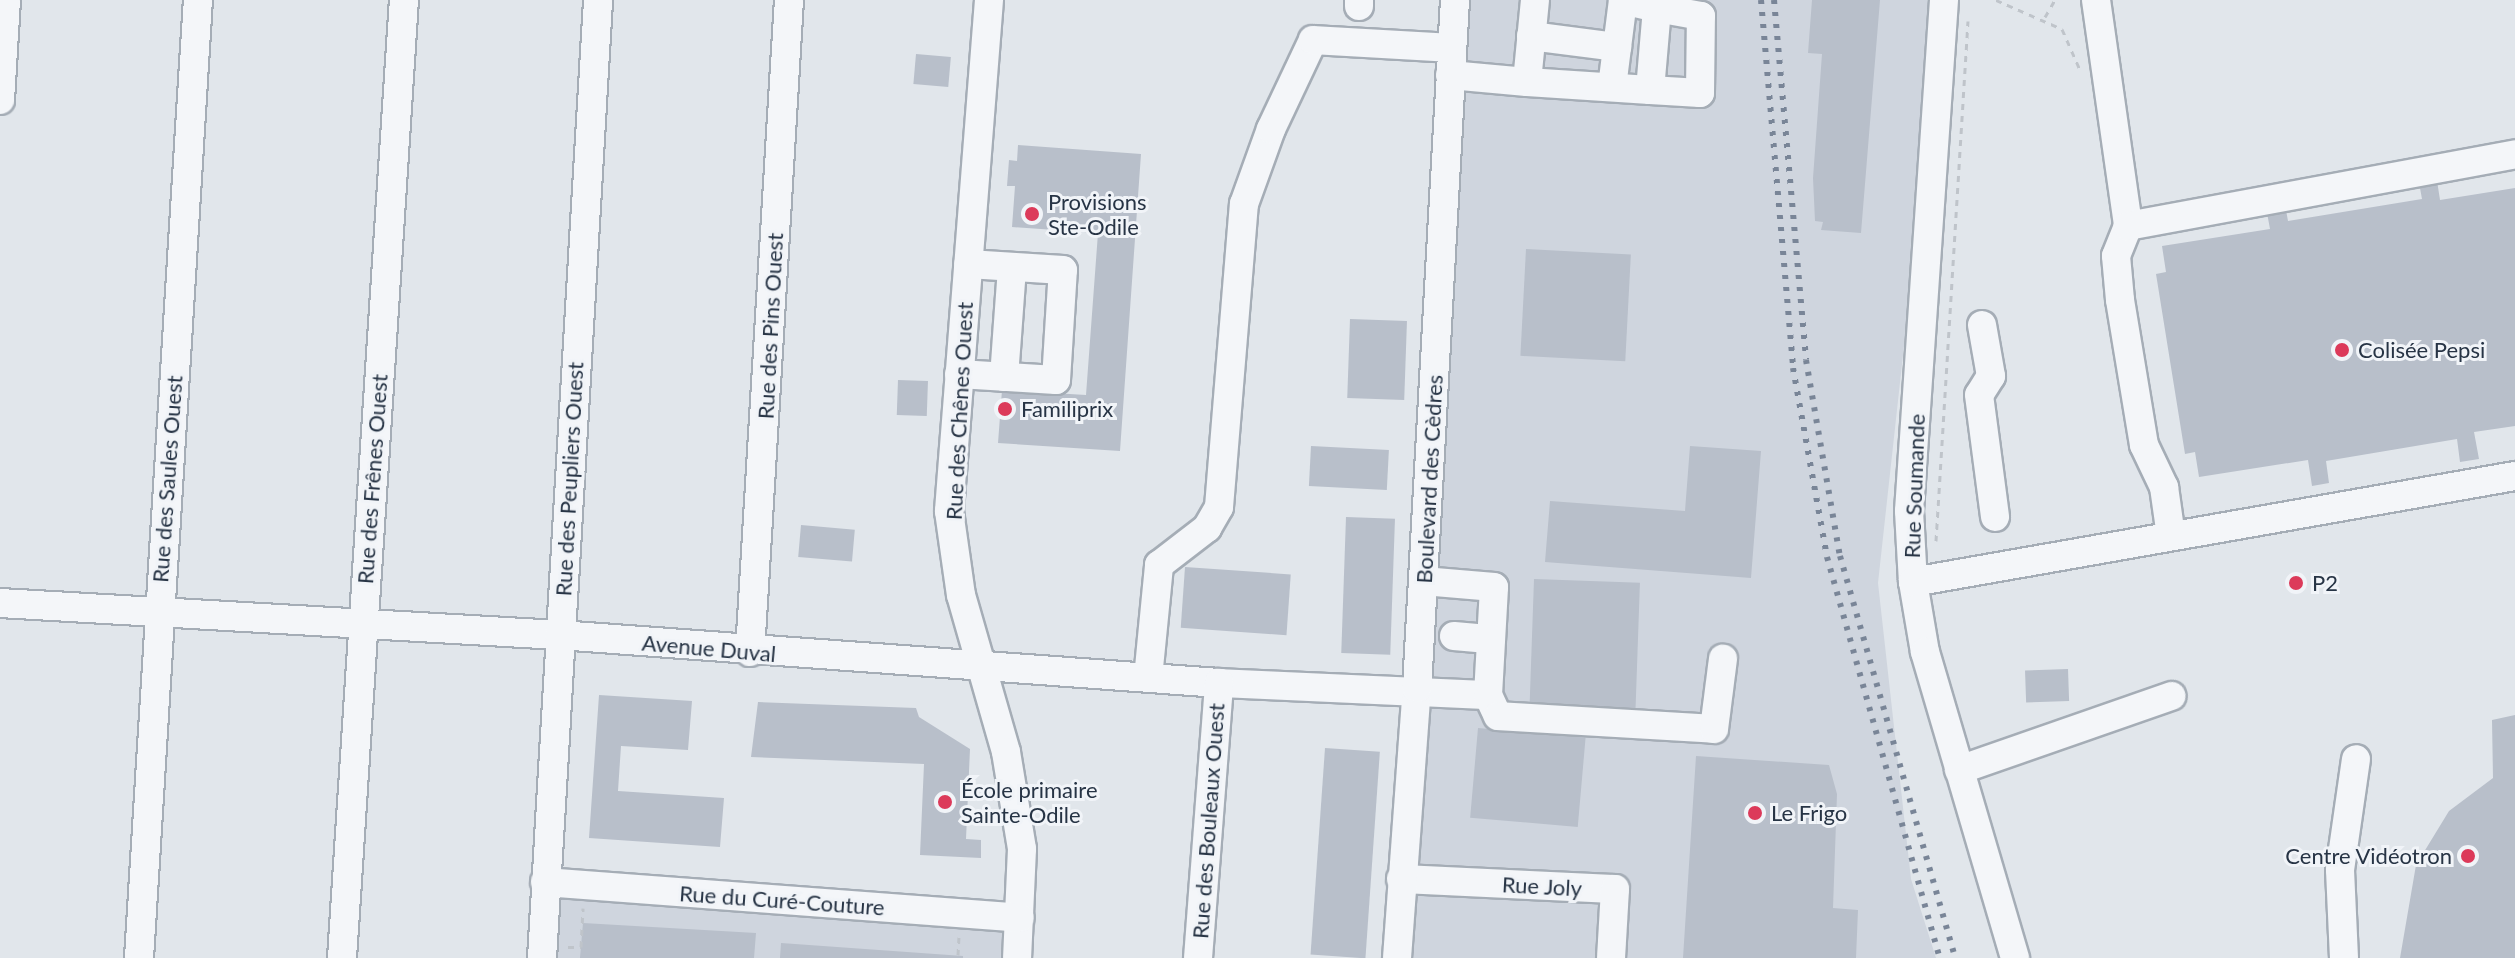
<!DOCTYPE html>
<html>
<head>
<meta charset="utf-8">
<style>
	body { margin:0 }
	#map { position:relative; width:2515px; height:958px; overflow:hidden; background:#e1e6eb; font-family:Lato,sans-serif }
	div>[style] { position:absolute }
	.built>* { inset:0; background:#cfd5de }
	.building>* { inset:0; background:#b8bfca; transform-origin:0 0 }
	.path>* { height:3px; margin-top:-1.5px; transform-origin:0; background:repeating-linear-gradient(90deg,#bfc4ca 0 6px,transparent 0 12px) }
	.roads { filter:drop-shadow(2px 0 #a5adb6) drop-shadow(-2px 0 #a5adb6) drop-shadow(0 2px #a5adb6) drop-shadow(0 -2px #a5adb6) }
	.minor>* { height:28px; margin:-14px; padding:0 14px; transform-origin:14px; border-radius:14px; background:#f4f6f9 }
	.rail>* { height:6px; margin-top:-3px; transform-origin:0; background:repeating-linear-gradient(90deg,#798597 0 4px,transparent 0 12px) }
	.dots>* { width:22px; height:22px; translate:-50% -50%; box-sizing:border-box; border:4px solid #f1f4f8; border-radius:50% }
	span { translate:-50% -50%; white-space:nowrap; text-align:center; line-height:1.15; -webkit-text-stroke:6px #f1f4f8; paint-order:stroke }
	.poi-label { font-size:22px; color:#273445 }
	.left { translate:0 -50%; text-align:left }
	.right { translate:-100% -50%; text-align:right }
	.street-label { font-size:22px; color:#273445 }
</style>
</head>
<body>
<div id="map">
	<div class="built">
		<div style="clip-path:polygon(1454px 0,1942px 0,1878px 583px,1911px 879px,1936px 958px,1401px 958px)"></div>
		<div style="clip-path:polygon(545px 882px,1020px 918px,1017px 958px,542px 958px)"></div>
	</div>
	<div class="building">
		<div style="clip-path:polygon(1812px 0,1880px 0,1861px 233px,1821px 230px,1823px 222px,1815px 221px,1813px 178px,1822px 54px,1808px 53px)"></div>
		<div style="left:916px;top:54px;width:35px;height:30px;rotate:5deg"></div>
		<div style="clip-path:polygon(1018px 145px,1141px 154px,1120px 451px,998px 443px,1002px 390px,1086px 395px,1098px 233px,1012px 227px,1015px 186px,1007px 186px,1009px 160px,1017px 161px)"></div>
		<div style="clip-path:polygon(2436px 174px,2440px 200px,2515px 188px,2515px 426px,2474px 432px,2479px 459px,2460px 462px,2457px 439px,2326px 461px,2329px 483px,2312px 486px,2308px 460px,2199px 477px,2195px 452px,2185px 454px,2156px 274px,2166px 272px,2162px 246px,2270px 229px,2265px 202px,2284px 199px,2288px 221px,2422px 199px,2418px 177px)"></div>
		<div style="left:1526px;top:249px;width:105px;height:107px;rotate:3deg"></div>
		<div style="left:1350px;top:319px;width:57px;height:79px;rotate:2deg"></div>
		<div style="left:898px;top:380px;width:30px;height:35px;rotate:2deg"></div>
		<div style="left:1311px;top:446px;width:78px;height:40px;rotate:3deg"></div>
		<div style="clip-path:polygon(1690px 446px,1761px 451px,1751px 578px,1545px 562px,1550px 501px,1685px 511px)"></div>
		<div style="left:1346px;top:517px;width:49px;height:136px;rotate:2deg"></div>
		<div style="left:801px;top:525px;width:54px;height:32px;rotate:5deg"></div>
		<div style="left:1185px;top:567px;width:106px;height:61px;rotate:4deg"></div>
		<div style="left:1534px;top:579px;width:106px;height:132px;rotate:2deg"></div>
		<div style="left:2068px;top:669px;width:32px;height:43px;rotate:88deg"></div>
		<div style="clip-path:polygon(599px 695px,692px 701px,688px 750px,621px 746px,618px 791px,724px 798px,720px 847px,589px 838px)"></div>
		<div style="clip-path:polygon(758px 702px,916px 708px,919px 717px,970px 749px,966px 839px,981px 840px,981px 858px,920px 855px,924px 764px,751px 757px)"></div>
		<div style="clip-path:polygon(2515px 715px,2515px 958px,2400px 958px,2416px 865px,2449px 811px,2493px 778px,2492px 720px)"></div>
		<div style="left:1478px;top:728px;width:108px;height:90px;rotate:5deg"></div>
		<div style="left:1325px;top:748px;width:55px;height:207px;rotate:4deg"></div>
		<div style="clip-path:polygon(1696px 756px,1829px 765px,1837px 794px,1833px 908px,1858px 910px,1856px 958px,1683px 958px)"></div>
		<div style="clip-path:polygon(583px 923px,756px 933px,754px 958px,580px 958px)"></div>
		<div style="clip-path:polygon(781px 943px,963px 956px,963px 958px,780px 958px)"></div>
	</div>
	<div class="path">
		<div style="left:1996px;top:0;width:72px;rotate:23.7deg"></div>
		<div style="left:2062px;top:29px;width:47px;rotate:66.2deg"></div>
		<div style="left:2045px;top:17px;width:20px;rotate:-60deg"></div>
		<div style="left:1936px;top:541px;width:521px;rotate:-86.48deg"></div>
		<div style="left:568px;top:947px;width:13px"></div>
		<div style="left:581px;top:947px;width:39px;rotate:-87deg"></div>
		<div style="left:958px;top:955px;width:18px;rotate:-87deg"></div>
	</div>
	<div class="roads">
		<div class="minor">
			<div style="left:989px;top:0;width:513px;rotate:94.48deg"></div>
			<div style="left:949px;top:511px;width:85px;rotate:81.9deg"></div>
			<div style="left:961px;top:595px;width:163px;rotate:74deg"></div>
			<div style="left:1006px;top:752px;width:98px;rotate:80.6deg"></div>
			<div style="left:1022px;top:849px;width:109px;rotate:92.6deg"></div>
			<div style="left:1535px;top:0;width:82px;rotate:95.6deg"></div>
			<div style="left:1527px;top:82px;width:123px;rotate:3.7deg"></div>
			<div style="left:1650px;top:90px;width:82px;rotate:-85.1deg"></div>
			<div style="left:1657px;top:8px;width:35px;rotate:-167deg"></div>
			<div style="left:1944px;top:0;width:512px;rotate:93.92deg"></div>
			<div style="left:1909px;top:511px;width:71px;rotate:86.8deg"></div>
			<div style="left:1913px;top:582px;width:71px;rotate:80.3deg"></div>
			<div style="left:1925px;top:652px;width:319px;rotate:73.6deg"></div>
			<div style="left:2096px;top:0;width:228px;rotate:81.9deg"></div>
			<div style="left:2128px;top:226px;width:32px;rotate:112deg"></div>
			<div style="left:2116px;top:256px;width:44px;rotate:84.8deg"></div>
			<div style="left:2120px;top:300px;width:147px;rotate:80.6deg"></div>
			<div style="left:2144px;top:445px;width:47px;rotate:64.5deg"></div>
			<div style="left:2164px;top:487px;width:49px;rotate:81.9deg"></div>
			<div style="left:1359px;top:6px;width:6px;rotate:-90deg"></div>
			<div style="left:1531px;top:36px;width:87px;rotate:7.3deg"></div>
			<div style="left:1450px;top:75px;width:77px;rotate:5.2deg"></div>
			<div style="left:1612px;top:87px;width:88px;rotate:-82.8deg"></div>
			<div style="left:1650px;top:90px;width:50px;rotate:3.4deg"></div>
			<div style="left:1700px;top:93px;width:77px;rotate:-89.3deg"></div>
			<div style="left:1701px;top:16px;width:45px;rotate:-169.7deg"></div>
			<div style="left:0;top:100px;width:100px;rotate:-86.6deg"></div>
			<div style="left:2128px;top:226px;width:394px;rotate:-10.5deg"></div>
			<div style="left:1982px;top:325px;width:52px;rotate:80deg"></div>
			<div style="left:1991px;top:376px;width:22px;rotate:122deg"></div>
			<div style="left:1979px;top:395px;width:123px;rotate:82.5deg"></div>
			<div style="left:959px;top:374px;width:97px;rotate:3.5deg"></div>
			<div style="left:1056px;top:380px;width:110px;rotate:-86.4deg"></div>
			<div style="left:1063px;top:270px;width:95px;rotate:-176.4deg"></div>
			<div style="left:1004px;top:377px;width:110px;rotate:-85.8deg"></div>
			<div style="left:1913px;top:582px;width:611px;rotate:-9.99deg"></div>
			<div style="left:0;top:603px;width:560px;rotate:3.28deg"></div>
			<div style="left:559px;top:635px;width:662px;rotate:4.16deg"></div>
			<div style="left:1219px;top:683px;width:269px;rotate:2.6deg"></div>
			<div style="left:1488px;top:695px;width:108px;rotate:-86.8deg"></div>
			<div style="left:1494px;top:587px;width:71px;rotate:-175.2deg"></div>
			<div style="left:1454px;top:636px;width:37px;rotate:5deg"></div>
			<div style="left:750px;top:652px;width:653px;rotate:-86.58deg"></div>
			<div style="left:1148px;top:678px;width:114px;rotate:-84.4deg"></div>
			<div style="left:1159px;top:565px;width:61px;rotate:-37.6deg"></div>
			<div style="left:1207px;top:528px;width:24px;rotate:-60deg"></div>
			<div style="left:1219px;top:507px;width:304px;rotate:-85.3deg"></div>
			<div style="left:1244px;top:204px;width:80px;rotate:-70.2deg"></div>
			<div style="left:1271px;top:129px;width:98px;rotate:-64.7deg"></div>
			<div style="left:1313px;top:40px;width:139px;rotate:3.3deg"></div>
			<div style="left:1488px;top:695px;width:23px;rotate:65deg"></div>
			<div style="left:1498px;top:716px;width:216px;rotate:3.4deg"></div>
			<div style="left:1714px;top:729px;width:71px;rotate:-82.7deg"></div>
			<div style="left:1959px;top:770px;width:225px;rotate:-19.2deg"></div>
			<div style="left:1401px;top:879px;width:214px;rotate:2.7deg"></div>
			<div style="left:1615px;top:889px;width:69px;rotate:93.3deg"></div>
			<div style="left:545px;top:882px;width:476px;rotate:4.3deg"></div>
			<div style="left:139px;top:958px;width:960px;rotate:-86.48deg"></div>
			<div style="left:342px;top:958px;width:960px;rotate:-86.3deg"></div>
			<div style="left:542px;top:958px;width:960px;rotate:-86.65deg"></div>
			<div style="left:1198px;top:958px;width:276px;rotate:-85.6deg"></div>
			<div style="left:1397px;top:958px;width:271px;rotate:-85.8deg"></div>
			<div style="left:1417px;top:688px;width:689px;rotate:-86.84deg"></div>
			<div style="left:2344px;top:958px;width:88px;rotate:-92.6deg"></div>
			<div style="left:2340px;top:870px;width:112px;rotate:-81.8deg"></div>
		</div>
	</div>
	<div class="rail">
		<div style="left:1761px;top:0;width:369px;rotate:85deg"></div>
		<div style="left:1793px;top:368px;width:192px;rotate:79.8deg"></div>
		<div style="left:1827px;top:557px;width:417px;rotate:74.3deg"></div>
		<div style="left:1774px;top:0;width:361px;rotate:84.9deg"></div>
		<div style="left:1806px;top:360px;width:199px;rotate:80.2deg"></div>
		<div style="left:1840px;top:556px;width:418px;rotate:74deg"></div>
	</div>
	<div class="dots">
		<div style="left:1032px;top:214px;background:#dc3a5a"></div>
		<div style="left:2342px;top:350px;background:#dc3a5a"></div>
		<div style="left:1005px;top:409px;background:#dc3a5a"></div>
		<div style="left:2296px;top:583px;background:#dc3a5a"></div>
		<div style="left:945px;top:802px;background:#dc3a5a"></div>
		<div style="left:1755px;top:813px;background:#dc3a5a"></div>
		<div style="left:2468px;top:856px;background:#dc3a5a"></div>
	</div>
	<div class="poi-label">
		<span class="left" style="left:1048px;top:214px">Provisions<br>Ste-Odile</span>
		<span class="left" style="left:2358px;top:350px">Colisée Pepsi</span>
		<span class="left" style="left:1021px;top:409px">Familiprix</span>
		<span class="left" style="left:2312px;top:583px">P2</span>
		<span class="left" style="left:961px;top:802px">École primaire<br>Sainte-Odile</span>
		<span class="left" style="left:1771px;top:813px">Le Frigo</span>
		<span class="right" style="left:2452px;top:856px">Centre Vidéotron</span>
	</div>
	<div class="street-label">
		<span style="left:770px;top:326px;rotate:-87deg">Rue des Pins Ouest</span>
		<span style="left:959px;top:411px;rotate:-87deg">Rue des Chênes Ouest</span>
		<span style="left:167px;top:479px;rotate:-86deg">Rue des Saules Ouest</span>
		<span style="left:372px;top:479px;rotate:-86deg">Rue des Frênes Ouest</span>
		<span style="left:569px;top:479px;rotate:-87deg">Rue des Peupliers Ouest</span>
		<span style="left:1429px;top:479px;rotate:-87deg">Boulevard des Cèdres</span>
		<span style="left:1914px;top:486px;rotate:-88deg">Rue Soumande</span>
		<span style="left:709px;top:648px;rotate:5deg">Avenue Duval</span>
		<span style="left:1208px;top:821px;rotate:-86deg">Rue des Bouleaux Ouest</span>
		<span style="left:1542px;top:886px;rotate:3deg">Rue Joly</span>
		<span style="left:782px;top:900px;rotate:4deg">Rue du Curé-Couture</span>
	</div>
</div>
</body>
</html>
